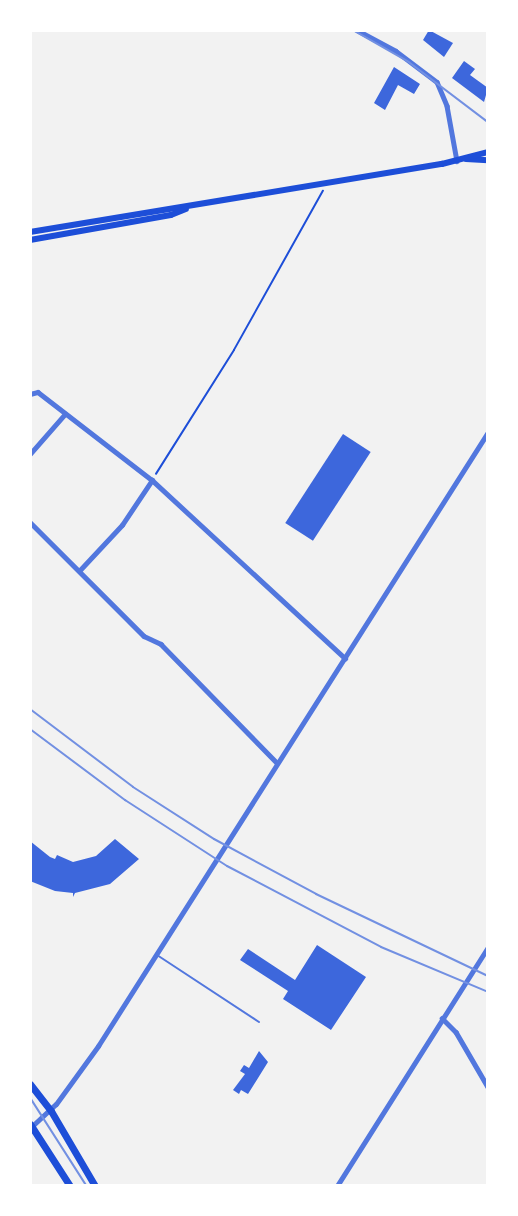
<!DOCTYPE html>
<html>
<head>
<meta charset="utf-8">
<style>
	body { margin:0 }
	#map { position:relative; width:518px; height:1216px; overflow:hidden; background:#f2f2f2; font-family:Signika,sans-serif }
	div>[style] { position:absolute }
	.building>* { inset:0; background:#3d67dc; transform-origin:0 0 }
	.path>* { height:1.5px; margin:-0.75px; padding:0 0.75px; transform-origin:0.75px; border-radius:0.75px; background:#1d4ed8 }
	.service>* { height:2px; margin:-1px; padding:0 1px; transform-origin:1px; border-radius:1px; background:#5277de }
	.minor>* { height:4.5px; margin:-2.25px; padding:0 2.25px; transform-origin:2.25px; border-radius:2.25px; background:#5277de }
	.tertiary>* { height:5px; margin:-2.5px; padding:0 2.5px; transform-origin:2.5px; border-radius:2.5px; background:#5277de }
	.secondary>* { height:6px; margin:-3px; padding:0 3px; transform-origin:3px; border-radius:3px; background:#1d4ed8 }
	.primary>* { height:7px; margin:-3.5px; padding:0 3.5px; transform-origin:3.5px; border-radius:3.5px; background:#1d4ed8 }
	.tram>* { height:1.5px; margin:-0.75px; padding:0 0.75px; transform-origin:0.75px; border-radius:0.75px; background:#7290e2 }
	.rail>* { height:2px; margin:-1px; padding:0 1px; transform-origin:1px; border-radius:1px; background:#7290e2 }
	span { translate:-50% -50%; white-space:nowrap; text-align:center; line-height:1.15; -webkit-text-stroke:4.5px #fff; paint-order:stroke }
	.frame { position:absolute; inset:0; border:32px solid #fff; pointer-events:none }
</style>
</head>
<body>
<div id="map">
	<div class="building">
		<div style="clip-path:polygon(429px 30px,453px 43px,444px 57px,423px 40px)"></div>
		<div style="clip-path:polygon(464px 61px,475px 69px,470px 75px,488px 88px,484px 102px,452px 78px)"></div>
		<div style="clip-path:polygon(394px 67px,420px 84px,414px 94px,398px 85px,385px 110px,374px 103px)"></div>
		<div style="left:343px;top:434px;width:33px;height:106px;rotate:33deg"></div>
		<div style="clip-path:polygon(115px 839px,139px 859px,110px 884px,75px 893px,73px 897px,73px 893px,55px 891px,30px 881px,30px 841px,50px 857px,55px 859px,57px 855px,73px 862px,96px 856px)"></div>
		<div style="clip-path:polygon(317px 945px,366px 977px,331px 1030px,283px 999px,288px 991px,240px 960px,248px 949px,295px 980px)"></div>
		<div style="clip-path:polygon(259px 1051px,268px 1062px,248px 1094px,241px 1090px,239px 1094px,233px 1090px,245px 1074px,240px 1071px,244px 1065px,249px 1068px)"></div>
	</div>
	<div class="path">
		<div style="left:156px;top:474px;width:146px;rotate:-57.8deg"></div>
		<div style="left:234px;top:350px;width:182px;rotate:-60.8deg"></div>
	</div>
	<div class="service">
		<div style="left:157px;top:955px;width:122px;rotate:33.3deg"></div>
	</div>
	<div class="minor">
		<div style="left:357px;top:30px;width:44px;rotate:28.3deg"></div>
		<div style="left:396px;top:51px;width:51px;rotate:37.1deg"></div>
		<div style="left:437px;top:82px;width:26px;rotate:67deg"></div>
		<div style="left:447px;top:106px;width:56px;rotate:79.7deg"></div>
		<div style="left:30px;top:394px;width:8px;rotate:-14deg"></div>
		<div style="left:38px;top:392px;width:144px;rotate:37.7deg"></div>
		<div style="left:152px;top:480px;width:263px;rotate:42.7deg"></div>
		<div style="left:30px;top:454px;width:53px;rotate:-48.8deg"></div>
		<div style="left:30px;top:522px;width:161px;rotate:45deg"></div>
		<div style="left:144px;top:636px;width:19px;rotate:25deg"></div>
		<div style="left:161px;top:644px;width:166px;rotate:45.7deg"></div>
		<div style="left:79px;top:571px;width:63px;rotate:-46.9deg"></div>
		<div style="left:122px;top:525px;width:54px;rotate:-56.3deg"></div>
		<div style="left:442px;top:1018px;width:20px;rotate:45deg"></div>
		<div style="left:456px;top:1032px;width:64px;rotate:59.8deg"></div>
		<div style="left:337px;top:1186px;width:283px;rotate:-57.7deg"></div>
	</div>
	<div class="tertiary">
		<div style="left:30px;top:1128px;width:35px;rotate:-43deg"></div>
		<div style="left:56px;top:1104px;width:72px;rotate:-54.1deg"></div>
		<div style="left:98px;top:1046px;width:727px;rotate:-57.58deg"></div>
	</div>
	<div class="secondary">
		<div style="left:466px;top:159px;width:22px;rotate:3deg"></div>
		<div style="left:30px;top:232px;width:418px;rotate:-9.4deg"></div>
		<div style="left:442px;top:164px;width:48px;rotate:-14.6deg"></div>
		<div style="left:30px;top:240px;width:143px;rotate:-10.1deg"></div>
		<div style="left:171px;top:215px;width:16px;rotate:-22deg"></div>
	</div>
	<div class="primary">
		<div style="left:30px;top:1084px;width:34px;rotate:52deg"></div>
		<div style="left:51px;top:1111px;width:87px;rotate:59.6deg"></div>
		<div style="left:30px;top:1124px;width:74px;rotate:57.2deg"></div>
	</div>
	<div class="tram">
		<div style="left:353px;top:30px;width:64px;rotate:29.7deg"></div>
		<div style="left:409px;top:62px;width:99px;rotate:37.2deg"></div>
		<div style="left:30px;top:1097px;width:106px;rotate:57.4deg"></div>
	</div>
	<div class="rail">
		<div style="left:30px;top:709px;width:129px;rotate:37.1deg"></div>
		<div style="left:133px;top:787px;width:96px;rotate:32.7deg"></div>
		<div style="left:214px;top:839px;width:116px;rotate:28.3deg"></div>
		<div style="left:316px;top:894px;width:191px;rotate:25.5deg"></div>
		<div style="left:30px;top:729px;width:119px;rotate:36.8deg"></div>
		<div style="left:125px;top:800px;width:121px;rotate:32.9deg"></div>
		<div style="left:227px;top:866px;width:174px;rotate:27.7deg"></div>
		<div style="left:381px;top:947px;width:116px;rotate:22.8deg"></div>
	</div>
	<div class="frame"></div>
</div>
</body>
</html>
